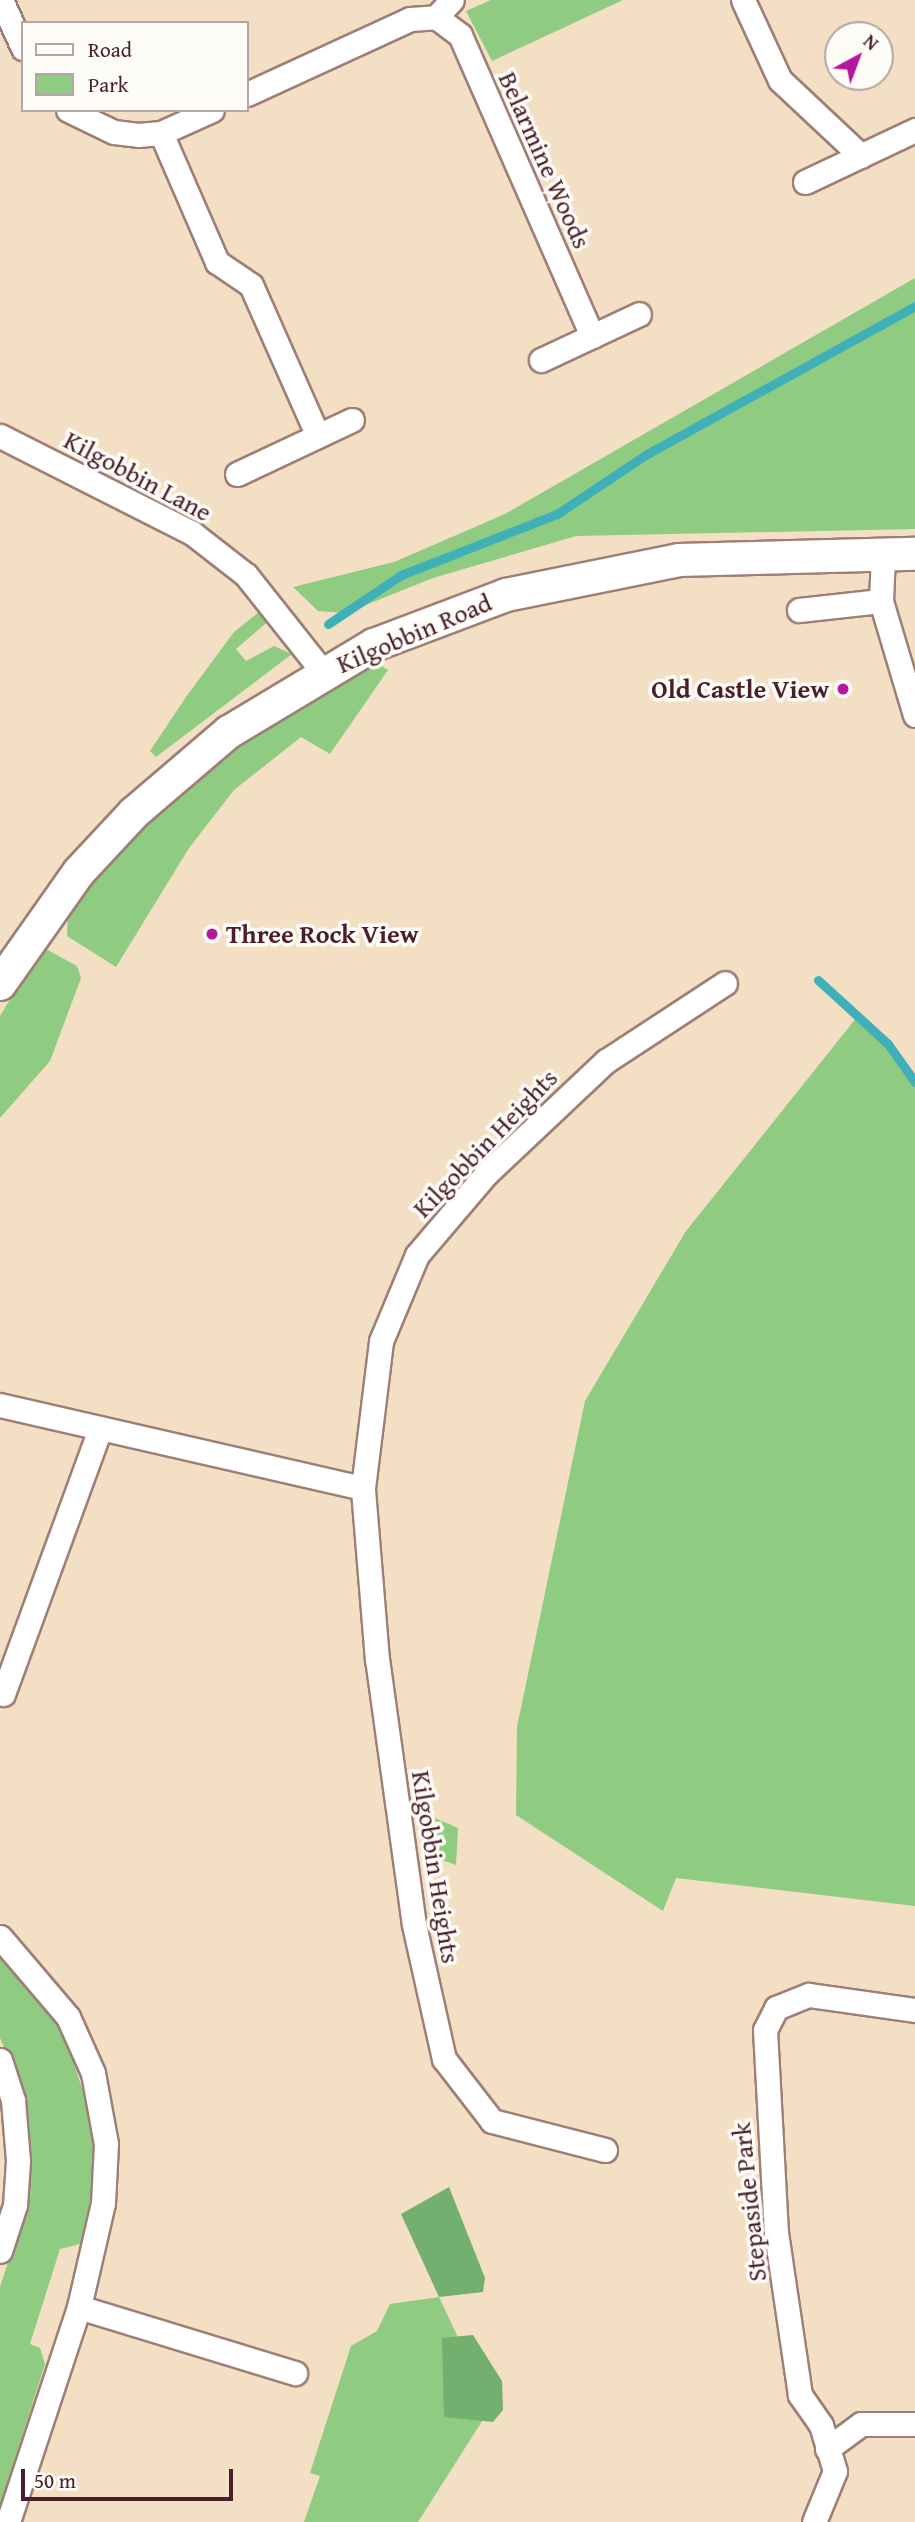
<!DOCTYPE html>
<html>
<head>
<meta charset="utf-8">
<style>
	body { margin:0 }
	#map { position:relative; width:915px; height:2522px; overflow:hidden; background:#f3dfc3; font-family:"Gentium Book Plus",serif }
	div>[style] { position:absolute }
	.green>* { inset:0; background:#8fcb80 }
	.forest>* { inset:0; background:#73af6e }
	.stream>* { height:9px; margin:-4.5px; padding:0 4.5px; transform-origin:4.5px; border-radius:4.5px; background:#3fb0b7 }
	.roads { filter:drop-shadow(2px 0 #9e7f77) drop-shadow(-2px 0 #9e7f77) drop-shadow(0 2px #9e7f77) drop-shadow(0 -2px #9e7f77) }
	.street>* { height:23px; margin:-11.5px; padding:0 11.5px; transform-origin:11.5px; border-radius:11.5px; background:#fff }
	.secondary>* { height:32px; margin:-16px; padding:0 16px; transform-origin:16px; border-radius:16px; background:#fff }
	.dots>* { width:19px; height:19px; translate:-50% -50%; box-sizing:border-box; border:4px solid #fdfcf7; border-radius:50% }
	span { translate:-50% -50%; white-space:nowrap; text-align:center; line-height:1.15; -webkit-text-stroke:7px #fdfcf7; paint-order:stroke }
	.street-label { font-size:26px; color:#4a1f2b }
	.poi-label { font-size:26px; color:#4a1f2b; font-weight:700 }
	.right { translate:-100% -50%; text-align:right }
	.left { translate:0 -50%; text-align:left }
	.legend { position:absolute; left:21px; top:21px; width:228px; height:91px; box-sizing:border-box; background:#fdfcf7; border:2px solid #b5a4a5; margin:0; padding:9px 12px; list-style:none; font-size:21px; color:#4a1f2b }
	.legend li { display:flex; align-items:center; gap:14px; height:35px }
	.legend b { width:35px; border:2px solid #b5a4a5 }
	.north { position:absolute; left:824px; top:21px; width:70px; height:70px; box-sizing:border-box; background:#fdfcf7; border:2px solid #b5a4a5; border-radius:50%; rotate:41deg; font-size:19px; font-weight:700; line-height:28px; text-align:center; color:#4a1f2b }
	.north::after { content:''; display:block; margin:auto; width:24px; height:32px; background:#b5179e; clip-path:polygon(50% 0,100% 100%,50% 72%,0 100%) }
	.scale { position:absolute; left:21px; top:2469px; width:212px; height:32px; box-sizing:border-box; border:4px solid #4a1f2b; border-top:0; padding-left:9px; font-size:21px; line-height:24px; white-space:nowrap; color:#4a1f2b; -webkit-text-stroke:5px #fdfcf7; paint-order:stroke }
</style>
</head>
<body>
<div id="map">
	<div class="green">
		<div style="clip-path:polygon(491px 0,623px 0,492px 61px,466px 11px)"></div>
		<div style="clip-path:polygon(915px 278px,915px 529px,576px 536px,433px 578px,346px 613px,318px 611px,293px 587px,394px 562px,505px 514px)"></div>
		<div style="clip-path:polygon(268px 605px,273px 617px,236px 649px,246px 661px,274px 646px,292px 654px,156px 757px,150px 751px,186px 697px,234px 632px)"></div>
		<div style="clip-path:polygon(375px 662px,388px 670px,330px 754px,301px 737px,234px 790px,189px 848px,116px 967px,67px 936px,68px 909px,168px 800px,284px 712px)"></div>
		<div style="clip-path:polygon(42px 947px,77px 966px,81px 978px,50px 1061px,0 1118px,0 1016px)"></div>
		<div style="clip-path:polygon(857px 1017px,915px 1074px,915px 1906px,676px 1878px,663px 1911px,516px 1815px,517px 1727px,585px 1401px,686px 1231px)"></div>
		<div style="clip-path:polygon(428px 1815px,458px 1828px,456px 1865px,434px 1857px)"></div>
		<div style="clip-path:polygon(0 1954px,62px 2027px,94px 2125px,96px 2176px,84px 2243px,60px 2249px,30px 2344px,40px 2348px,45px 2364px,0 2506px,0 2287px,22px 2220px,29px 2173px,20px 2084px,0 2038px)"></div>
		<div style="clip-path:polygon(439px 2297px,491px 2407px,418px 2522px,304px 2522px,320px 2476px,310px 2473px,351px 2346px,377px 2331px,390px 2304px)"></div>
	</div>
	<div class="forest">
		<div style="clip-path:polygon(449px 2187px,485px 2278px,483px 2292px,439px 2297px,401px 2214px)"></div>
		<div style="clip-path:polygon(473px 2335px,502px 2381px,503px 2410px,493px 2422px,444px 2417px,442px 2338px)"></div>
	</div>
	<div class="stream">
		<div style="left:328px;top:624px;width:88px;rotate:-33.9deg"></div>
		<div style="left:401px;top:575px;width:168px;rotate:-21.4deg"></div>
		<div style="left:557px;top:514px;width:108px;rotate:-33.7deg"></div>
		<div style="left:647px;top:454px;width:306px;rotate:-28.9deg"></div>
		<div style="left:818px;top:980px;width:95px;rotate:42.4deg"></div>
		<div style="left:888px;top:1044px;width:47px;rotate:54.6deg"></div>
	</div>
	<div class="roads">
		<div class="street">
			<div style="left:1px;top:0;width:53px;rotate:65.4deg"></div>
			<div style="left:743px;top:0;width:88px;rotate:65.2deg"></div>
			<div style="left:780px;top:80px;width:111px;rotate:43.2deg"></div>
			<div style="left:436px;top:17px;width:30px;rotate:37deg"></div>
			<div style="left:460px;top:35px;width:329px;rotate:66.3deg"></div>
			<div style="left:247px;top:94px;width:179px;rotate:-24.7deg"></div>
			<div style="left:410px;top:19px;width:26px;rotate:-4deg"></div>
			<div style="left:436px;top:17px;width:23px;rotate:-47deg"></div>
			<div style="left:68px;top:110px;width:51px;rotate:25.6deg"></div>
			<div style="left:114px;top:132px;width:24px;rotate:7deg"></div>
			<div style="left:138px;top:135px;width:23px;rotate:-5deg"></div>
			<div style="left:161px;top:133px;width:56px;rotate:-24.3deg"></div>
			<div style="left:161px;top:133px;width:141px;rotate:66.5deg"></div>
			<div style="left:217px;top:262px;width:41px;rotate:34.1deg"></div>
			<div style="left:251px;top:285px;width:165px;rotate:66.1deg"></div>
			<div style="left:805px;top:182px;width:122px;rotate:-25.3deg"></div>
			<div style="left:541px;top:360px;width:108px;rotate:-25.1deg"></div>
			<div style="left:0;top:436px;width:215px;rotate:26.8deg"></div>
			<div style="left:192px;top:533px;width:68px;rotate:37.9deg"></div>
			<div style="left:246px;top:575px;width:124px;rotate:51.6deg"></div>
			<div style="left:237px;top:474px;width:127px;rotate:-25.2deg"></div>
			<div style="left:883px;top:555px;width:46px;rotate:92.5deg"></div>
			<div style="left:881px;top:601px;width:119px;rotate:73.4deg"></div>
			<div style="left:799px;top:610px;width:82px;rotate:-6.3deg"></div>
			<div style="left:0;top:1405px;width:372px;rotate:12.9deg"></div>
			<div style="left:3px;top:1694px;width:282px;rotate:-69.9deg"></div>
			<div style="left:0;top:1937px;width:105px;rotate:49.6deg"></div>
			<div style="left:68px;top:2017px;width:61px;rotate:65.9deg"></div>
			<div style="left:93px;top:2073px;width:72px;rotate:79.6deg"></div>
			<div style="left:106px;top:2144px;width:59px;rotate:92.9deg"></div>
			<div style="left:103px;top:2203px;width:107px;rotate:103deg"></div>
			<div style="left:79px;top:2307px;width:226px;rotate:108.3deg"></div>
			<div style="left:0;top:2060px;width:42px;rotate:72deg"></div>
			<div style="left:13px;top:2100px;width:61px;rotate:85.3deg"></div>
			<div style="left:18px;top:2161px;width:44px;rotate:93.9deg"></div>
			<div style="left:15px;top:2205px;width:48px;rotate:108.1deg"></div>
			<div style="left:605px;top:2150px;width:117px;rotate:-165.6deg"></div>
			<div style="left:492px;top:2121px;width:78px;rotate:-127.7deg"></div>
			<div style="left:444px;top:2059px;width:137px;rotate:-102.6deg"></div>
			<div style="left:414px;top:1925px;width:268px;rotate:-97.9deg"></div>
			<div style="left:377px;top:1660px;width:173px;rotate:-94.7deg"></div>
			<div style="left:363px;top:1488px;width:148px;rotate:-83deg"></div>
			<div style="left:381px;top:1341px;width:93px;rotate:-67.3deg"></div>
			<div style="left:417px;top:1255px;width:106px;rotate:-49.6deg"></div>
			<div style="left:486px;top:1174px;width:165px;rotate:-43.3deg"></div>
			<div style="left:606px;top:1061px;width:142px;rotate:-33.2deg"></div>
			<div style="left:79px;top:2307px;width:226px;rotate:17deg"></div>
			<div style="left:827px;top:2449px;width:42px;rotate:-36.3deg"></div>
			<div style="left:861px;top:2424px;width:54px"></div>
			<div style="left:814px;top:2522px;width:55px;rotate:-67.6deg"></div>
			<div style="left:835px;top:2471px;width:48px;rotate:-106.9deg"></div>
			<div style="left:821px;top:2425px;width:37px;rotate:-125deg"></div>
			<div style="left:800px;top:2395px;width:164px;rotate:-98.4deg"></div>
			<div style="left:776px;top:2233px;width:203px;rotate:-93.1deg"></div>
			<div style="left:765px;top:2030px;width:25px;rotate:-63deg"></div>
			<div style="left:776px;top:2008px;width:35px;rotate:-22deg"></div>
			<div style="left:809px;top:1995px;width:107px;rotate:8.1deg"></div>
		</div>
		<div class="secondary">
			<div style="left:0;top:984px;width:137px;rotate:-54.8deg"></div>
			<div style="left:79px;top:872px;width:81px;rotate:-47deg"></div>
			<div style="left:134px;top:813px;width:125px;rotate:-40.5deg"></div>
			<div style="left:229px;top:732px;width:169px;rotate:-31deg"></div>
			<div style="left:374px;top:645px;width:141px;rotate:-20.7deg"></div>
			<div style="left:506px;top:595px;width:177px;rotate:-11.4deg"></div>
			<div style="left:679px;top:560px;width:236px;rotate:-1.5deg"></div>
		</div>
	</div>
	<div class="dots">
		<div style="left:843px;top:689px;background:#b5179e"></div>
		<div style="left:212px;top:934px;background:#b5179e"></div>
	</div>
	<div class="street-label">
		<span style="left:545px;top:160px;rotate:66deg">Belarmine Woods</span>
		<span style="left:138px;top:476px;rotate:28deg">Kilgobbin Lane</span>
		<span style="left:414px;top:633px;rotate:-23deg">Kilgobbin Road</span>
		<span style="left:485px;top:1143px;rotate:-46deg">Kilgobbin Heights</span>
		<span style="left:436px;top:1867px;rotate:81deg">Kilgobbin Heights</span>
		<span style="left:749px;top:2202px;rotate:-96deg">Stepaside Park</span>
	</div>
	<div class="poi-label">
		<span class="right" style="left:829px;top:689px">Old Castle View</span>
		<span class="left" style="left:226px;top:934px">Three Rock View</span>
	</div>
	<ul class="legend">
	<li><b style="height:9px;background:#fff"></b>Road</li>
	<li><b style="height:19px;background:#8fcb80"></b>Park</li>
	</ul>
	<div class="north">N</div>
	<div class="scale">50 m</div>
</div>
</body>
</html>
